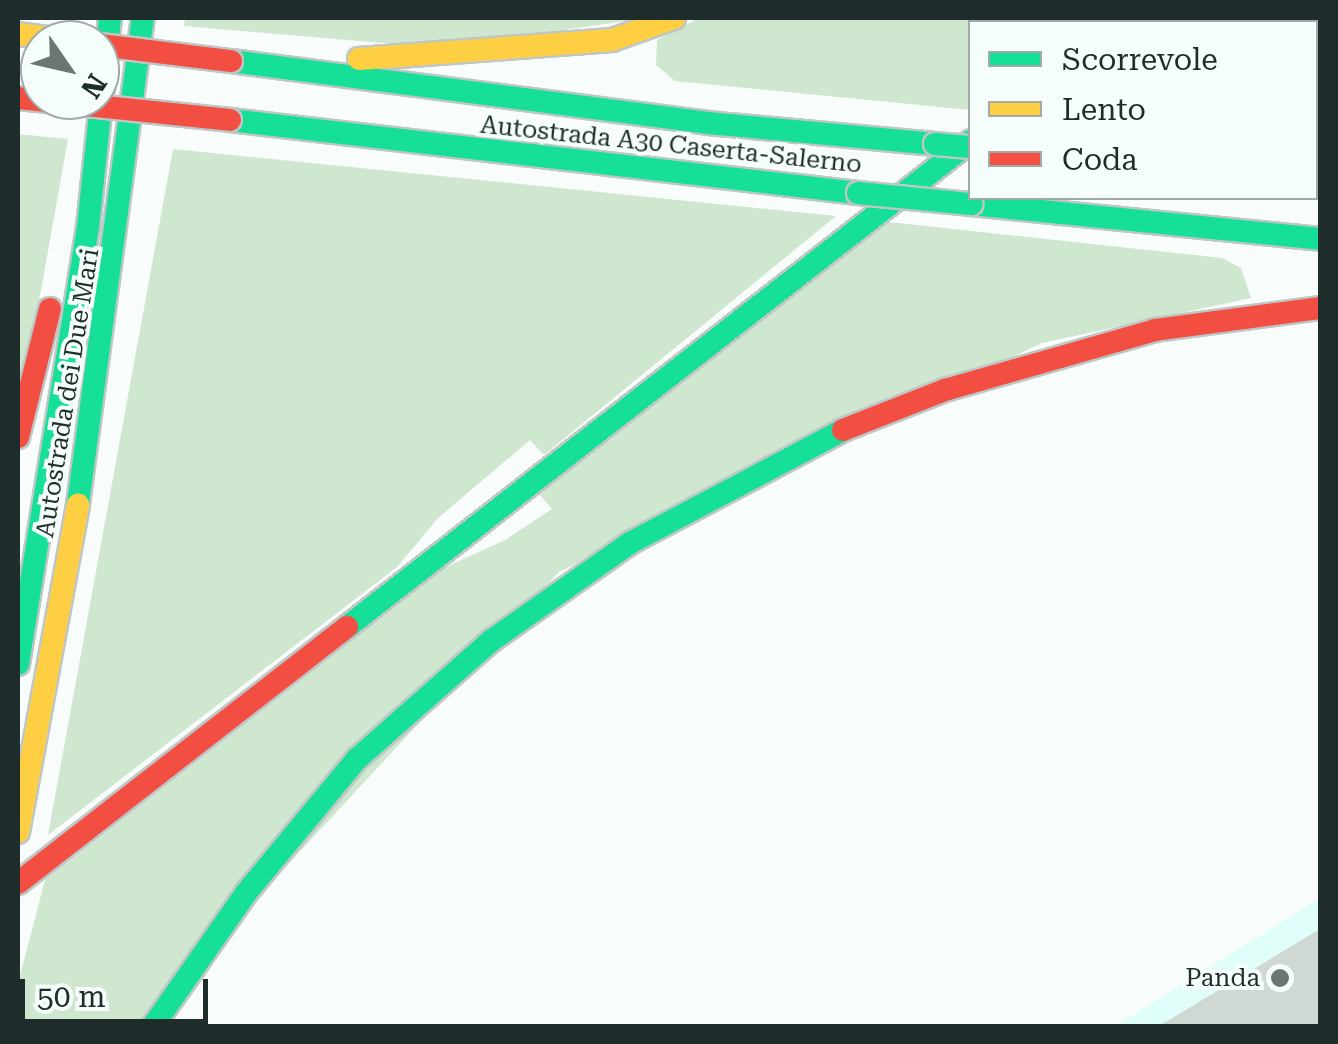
<!DOCTYPE html>
<html>
<head>
<meta charset="utf-8">
<style>
	body { margin:0 }
	#map { position:relative; width:1338px; height:1044px; overflow:hidden; background:#f8fcfb; font-family:"Roboto Serif",serif }
	div>[style] { position:absolute }
	.built>* { inset:0; background:#e0fef9 }
	.green>* { inset:0; background:#cee7ce; transform-origin:0 0 }
	.building>* { inset:0; background:#d0d8d4 }
	.roads { filter:drop-shadow(2px 0 #bec7c6) drop-shadow(-2px 0 #bec7c6) drop-shadow(0 2px #bec7c6) drop-shadow(0 -2px #bec7c6) }
	.fast>* { height:22px; margin:-11px; padding:0 11px; transform-origin:11px; border-radius:11px; background:#16e098 }
	.slow>* { height:22px; margin:-11px; padding:0 11px; transform-origin:11px; border-radius:11px; background:#ffcf43 }
	.jam>* { height:22px; margin:-11px; padding:0 11px; transform-origin:11px; border-radius:11px; background:#f24e42 }
	.bridges { filter:drop-shadow(2px 0 #bec7c6) drop-shadow(-2px 0 #bec7c6) drop-shadow(0 2px #bec7c6) drop-shadow(0 -2px #bec7c6) }
	.fast-bridge>* { height:22px; margin:-11px; padding:0 11px; transform-origin:11px; border-radius:11px; background:#16e098 }
	.jam-bridge>* { height:22px; margin:-11px; padding:0 11px; transform-origin:11px; border-radius:11px; background:#f24e42 }
	.dots>* { width:28px; height:28px; translate:-50% -50%; box-sizing:border-box; border:5px solid #f6fefc; border-radius:50% }
	span { translate:-50% -50%; white-space:nowrap; text-align:center; line-height:1.15; -webkit-text-stroke:8px #f6fefc; paint-order:stroke }
	.street-label { font-size:25px; color:#1e2d2b }
	.poi-label { font-size:25px; color:#1e2d2b }
	.right { translate:-100% -50%; text-align:right }
	.frame { position:absolute; inset:0; border:20px solid #1e2d2b; pointer-events:none }
	.legend { position:absolute; left:968px; top:20px; width:350px; height:180px; box-sizing:border-box; background:#f6fefc; border:2px solid #a0aaa8; margin:0; padding:12px 18px; list-style:none; font-size:30px; color:#1e2d2b }
	.legend li { display:flex; align-items:center; gap:20px; height:50px }
	.legend b { width:50px; border:2px solid #a0aaa8 }
	.north { position:absolute; left:20px; top:20px; width:100px; height:100px; box-sizing:border-box; background:#f6fefc; border:2px solid #a0aaa8; border-radius:50%; rotate:124deg; font-size:28px; font-weight:700; line-height:40px; text-align:center; color:#1e2d2b }
	.north::after { content:''; display:block; margin:auto; width:35px; height:45px; background:#6a7574; clip-path:polygon(50% 0,100% 100%,50% 72%,0 100%) }
	.scale { position:absolute; left:20px; top:979px; width:188px; height:45px; box-sizing:border-box; border:5px solid #1e2d2b; border-top:0; padding-left:12px; font-size:30px; line-height:35px; white-space:nowrap; color:#1e2d2b; -webkit-text-stroke:8px #f6fefc; paint-order:stroke }
</style>
</head>
<body>
<div id="map">
	<div class="built">
		<div style="clip-path:polygon(1320px 898px,1320px 1026px,1115px 1026px)"></div>
	</div>
	<div class="green">
		<div style="clip-path:polygon(185px 18px,646px 18px,441px 48px,184px 26px)"></div>
		<div style="clip-path:polygon(699px 18px,1174px 18px,971px 22px,970px 110px,675px 81px,656px 65px,657px 40px)"></div>
		<div style="left:1316px;top:34px;width:4px;height:115px"></div>
		<div style="clip-path:polygon(18px 134px,68px 139px,18px 419px)"></div>
		<div style="clip-path:polygon(173px 149px,836px 216px,544px 455px,530px 440px,438px 518px,397px 567px,48px 835px)"></div>
		<div style="clip-path:polygon(889px 222px,1222px 258px,1241px 268px,1251px 298px,1042px 343px,559px 572px,138px 1026px,18px 1026px,18px 983px,45px 880px,446px 567px,505px 540px,552px 509px,538px 493px)"></div>
	</div>
	<div class="building">
		<div style="clip-path:polygon(1320px 929px,1320px 1026px,1159px 1026px)"></div>
	</div>
	<div class="roads">
		<div class="fast">
			<div style="left:231px;top:61px;width:481px;rotate:7.4deg"></div>
			<div style="left:708px;top:123px;width:228px;rotate:5.3deg"></div>
			<div style="left:230px;top:120px;width:632px;rotate:6.63deg"></div>
			<div style="left:1316px;top:182px;width:4px"></div>
			<div style="left:971px;top:204px;width:351px;rotate:5.7deg"></div>
			<div style="left:78px;top:504px;width:490px;rotate:-82.4deg"></div>
			<div style="left:347px;top:627px;width:791px;rotate:-37.91deg"></div>
			<div style="left:18px;top:664px;width:443px;rotate:-80.9deg"></div>
			<div style="left:88px;top:227px;width:210px;rotate:-84deg"></div>
			<div style="left:153px;top:1026px;width:162px;rotate:-55deg"></div>
			<div style="left:246px;top:893px;width:174px;rotate:-50.4deg"></div>
			<div style="left:357px;top:759px;width:179px;rotate:-41.4deg"></div>
			<div style="left:491px;top:641px;width:170px;rotate:-35.2deg"></div>
			<div style="left:630px;top:543px;width:241px;rotate:-27.9deg"></div>
		</div>
		<div class="slow">
			<div style="left:1204px;top:22px;width:16px;rotate:-14deg"></div>
			<div style="left:18px;top:34px;width:46px;rotate:7.4deg"></div>
			<div style="left:359px;top:59px;width:254px;rotate:-4.3deg"></div>
			<div style="left:612px;top:40px;width:66px;rotate:-19.5deg"></div>
			<div style="left:18px;top:832px;width:333px;rotate:-79.6deg"></div>
		</div>
		<div class="jam">
			<div style="left:843px;top:430px;width:110px;rotate:-21.4deg"></div>
			<div style="left:945px;top:390px;width:218px;rotate:-15.9deg"></div>
			<div style="left:1155px;top:330px;width:166px;rotate:-7.6deg"></div>
			<div style="left:18px;top:437px;width:132px;rotate:-76deg"></div>
			<div style="left:18px;top:883px;width:417px;rotate:-37.9deg"></div>
		</div>
	</div>
	<div class="bridges">
		<div class="fast-bridge">
			<div style="left:935px;top:144px;width:36px;rotate:5deg"></div>
			<div style="left:858px;top:193px;width:114px;rotate:5.6deg"></div>
		</div>
		<div class="jam-bridge">
			<div style="left:100px;top:45px;width:132px;rotate:7deg"></div>
			<div style="left:18px;top:98px;width:213px;rotate:5.9deg"></div>
		</div>
	</div>
	<div class="dots">
		<div style="left:1280px;top:978px;background:#6a7574"></div>
	</div>
	<div class="street-label">
		<span style="left:671px;top:145px;rotate:6deg">Autostrada A30 Caserta-Salerno</span>
		<span style="left:68px;top:393px;rotate:-81deg">Autostrada dei Due Mari</span>
	</div>
	<div class="poi-label">
		<span class="right" style="left:1260px;top:978px">Panda</span>
	</div>
	<div class="frame"></div>
	<ul class="legend">
	<li><b style="height:12px;background:#16e098"></b>Scorrevole</li>
	<li><b style="height:12px;background:#ffcf43"></b>Lento</li>
	<li><b style="height:12px;background:#f24e42"></b>Coda</li>
	</ul>
	<div class="north">N</div>
	<div class="scale">50 m</div>
</div>
</body>
</html>
